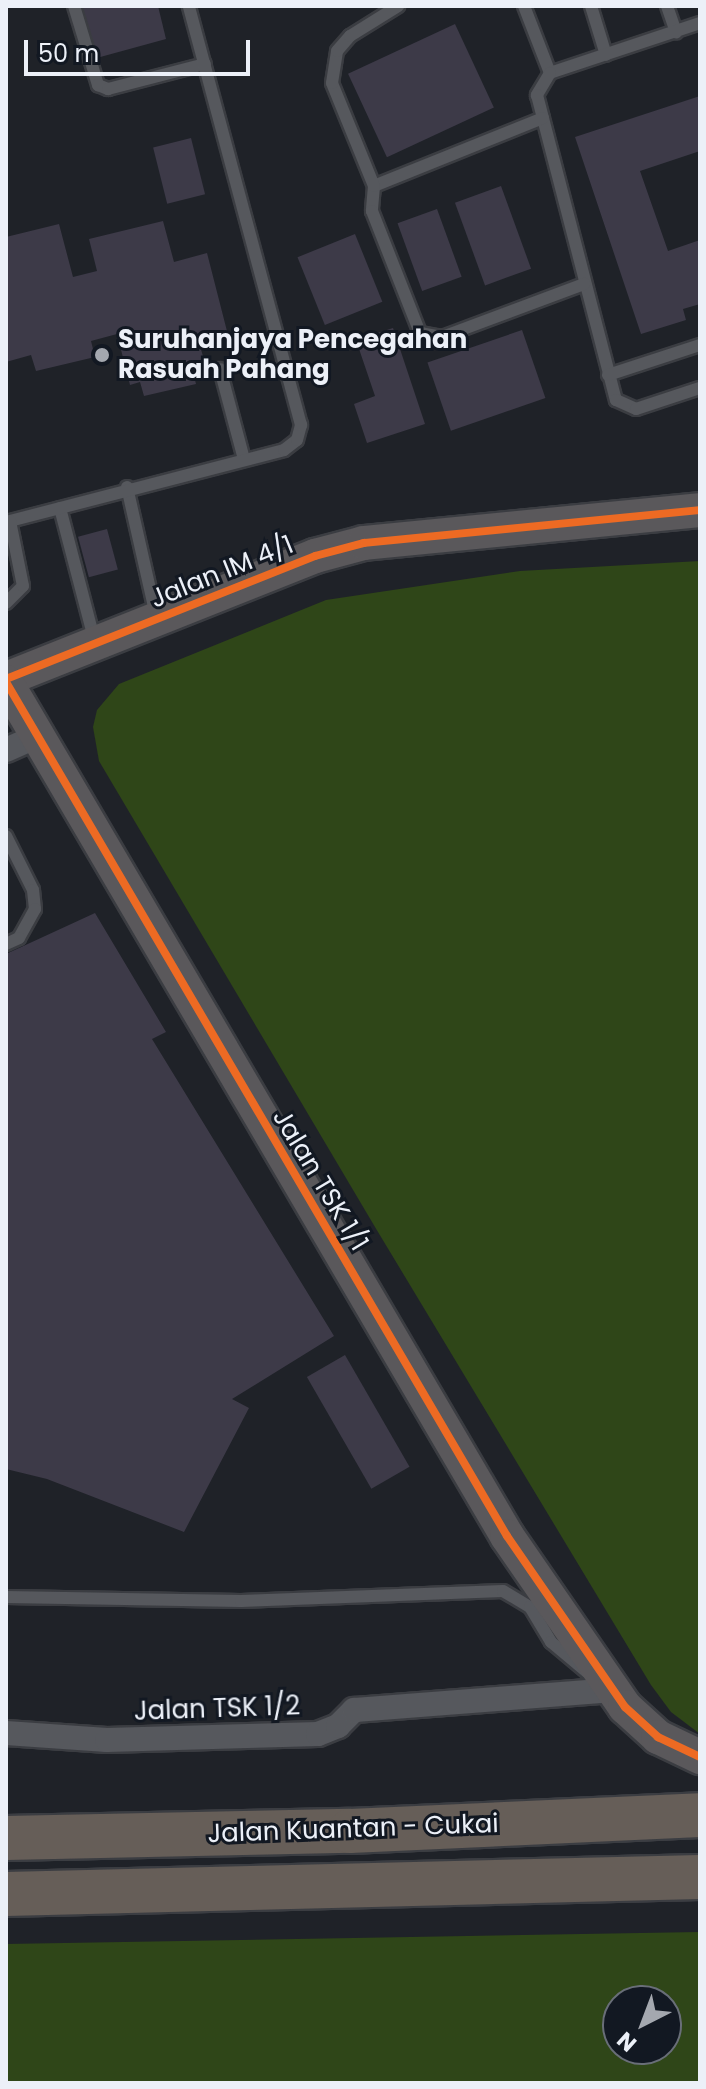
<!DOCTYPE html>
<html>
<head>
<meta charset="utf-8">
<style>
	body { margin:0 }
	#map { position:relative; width:706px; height:2089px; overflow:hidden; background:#1f2228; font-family:Poppins,sans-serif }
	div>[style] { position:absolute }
	.green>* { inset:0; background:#2f4618 }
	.building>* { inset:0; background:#3d3a48; transform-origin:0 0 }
	.roads { filter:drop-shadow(2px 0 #3b3d42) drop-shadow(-2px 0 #3b3d42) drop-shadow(0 2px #3b3d42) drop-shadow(0 -2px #3b3d42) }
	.lane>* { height:12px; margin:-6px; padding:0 6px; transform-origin:6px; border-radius:6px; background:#56585d }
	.street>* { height:24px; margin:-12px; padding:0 12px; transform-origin:12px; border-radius:12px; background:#56585d }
	.secondary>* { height:34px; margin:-17px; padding:0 17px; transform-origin:17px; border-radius:17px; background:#5a585b }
	.highway>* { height:44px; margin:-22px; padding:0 22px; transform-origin:22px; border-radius:22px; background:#665e58 }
	.cycleway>* { height:8px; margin:-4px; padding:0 4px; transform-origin:4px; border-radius:4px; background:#ed6a23 }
	.dots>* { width:22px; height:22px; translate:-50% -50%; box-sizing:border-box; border:4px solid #121822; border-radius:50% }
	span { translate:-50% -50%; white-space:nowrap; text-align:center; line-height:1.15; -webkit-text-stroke:6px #121822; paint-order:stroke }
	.poi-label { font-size:26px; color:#ecf0f8; font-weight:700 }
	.left { translate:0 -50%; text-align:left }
	.street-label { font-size:26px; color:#ecf0f8 }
	.frame { position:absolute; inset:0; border:8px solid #ecf0f8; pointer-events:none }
	.north { position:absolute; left:602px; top:1985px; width:80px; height:80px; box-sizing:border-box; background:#121822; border:2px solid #696e78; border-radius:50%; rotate:222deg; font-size:22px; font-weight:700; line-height:32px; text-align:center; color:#ecf0f8 }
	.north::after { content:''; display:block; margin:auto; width:28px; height:36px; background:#a4a8af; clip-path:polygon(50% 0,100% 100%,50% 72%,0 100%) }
	.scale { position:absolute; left:24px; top:40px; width:226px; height:36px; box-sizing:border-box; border:4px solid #ecf0f8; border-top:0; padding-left:10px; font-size:24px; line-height:28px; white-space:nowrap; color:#ecf0f8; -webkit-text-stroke:6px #121822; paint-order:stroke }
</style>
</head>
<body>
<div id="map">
	<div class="green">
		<div style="clip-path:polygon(700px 561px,700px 1734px,671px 1712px,651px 1685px,375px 1227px,99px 761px,93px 727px,97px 710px,119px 684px,326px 600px,520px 571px)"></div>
		<div style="clip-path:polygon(evenodd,700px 1932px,700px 2083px,6px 2083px,6px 1944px,700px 1932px,618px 2001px,666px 2001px,666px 2049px,618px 2049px,618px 2001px)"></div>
	</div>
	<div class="building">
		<div style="clip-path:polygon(79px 6px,158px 6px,166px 39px,93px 59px)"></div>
		<div style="left:455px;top:24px;width:92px;height:118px;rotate:65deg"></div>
		<div style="clip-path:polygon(700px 96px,700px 151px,640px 171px,668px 251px,700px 240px,700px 304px,683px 309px,686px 320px,641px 334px,575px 137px)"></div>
		<div style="left:191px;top:138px;width:58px;height:39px;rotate:76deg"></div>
		<div style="left:501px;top:186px;width:88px;height:49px;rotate:70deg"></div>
		<div style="left:437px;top:209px;width:72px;height:42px;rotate:70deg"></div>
		<div style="clip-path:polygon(163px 221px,174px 262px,207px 253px,228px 335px,199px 342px,204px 360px,191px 364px,196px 384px,144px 396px,140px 382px,130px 385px,117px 334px,91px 341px,95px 357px,36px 371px,31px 355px,6px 362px,6px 237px,59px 224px,73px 277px,97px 271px,89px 239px)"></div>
		<div style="left:355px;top:234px;width:73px;height:62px;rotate:68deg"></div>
		<div style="clip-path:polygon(393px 328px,425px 424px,367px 443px,354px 404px,375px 396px,356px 340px)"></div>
		<div style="left:522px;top:330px;width:72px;height:100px;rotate:71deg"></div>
		<div style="left:107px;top:529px;width:42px;height:30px;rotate:75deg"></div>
		<div style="clip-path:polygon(95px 913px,166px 1032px,152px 1039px,334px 1336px,232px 1399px,249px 1408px,184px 1532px,47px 1479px,6px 1469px,6px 954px)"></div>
		<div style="left:345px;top:1355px;width:129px;height:44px;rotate:60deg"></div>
	</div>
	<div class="roads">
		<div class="lane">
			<div style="left:74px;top:6px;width:83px;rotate:73.1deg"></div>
			<div style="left:98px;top:85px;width:11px;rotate:22deg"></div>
			<div style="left:108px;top:89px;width:100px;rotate:-14.5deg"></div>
			<div style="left:524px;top:6px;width:72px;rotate:68.8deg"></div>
			<div style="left:591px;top:6px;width:51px;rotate:73deg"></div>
			<div style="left:667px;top:6px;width:28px;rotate:71deg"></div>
			<div style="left:700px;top:23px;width:158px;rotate:161.6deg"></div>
			<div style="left:550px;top:73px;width:26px;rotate:121deg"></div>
			<div style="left:537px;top:95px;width:315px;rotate:75.5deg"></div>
			<div style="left:616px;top:400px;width:22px;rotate:24deg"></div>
			<div style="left:636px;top:409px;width:67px;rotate:-18.2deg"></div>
			<div style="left:543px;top:118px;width:182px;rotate:158.1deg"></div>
			<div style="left:374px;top:186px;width:25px;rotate:95deg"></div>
			<div style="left:372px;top:211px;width:131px;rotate:68.5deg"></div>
			<div style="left:420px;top:333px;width:22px;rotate:10deg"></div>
			<div style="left:442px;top:337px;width:152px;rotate:-20.5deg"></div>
			<div style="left:374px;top:186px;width:111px;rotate:-112.2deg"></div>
			<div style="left:332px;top:83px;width:32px;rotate:-81deg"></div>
			<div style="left:337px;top:51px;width:20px;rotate:-49deg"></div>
			<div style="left:350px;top:36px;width:57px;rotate:-32deg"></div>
			<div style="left:220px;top:369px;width:93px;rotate:75.1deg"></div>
			<div style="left:608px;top:375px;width:97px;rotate:-18.1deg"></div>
			<div style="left:127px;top:487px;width:132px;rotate:77.3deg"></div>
			<div style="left:60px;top:508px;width:138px;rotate:75.4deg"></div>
			<div style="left:6px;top:522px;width:287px;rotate:-14.5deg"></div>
			<div style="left:284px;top:450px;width:16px;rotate:-38deg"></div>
			<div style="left:297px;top:440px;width:16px;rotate:-75deg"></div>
			<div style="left:301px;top:425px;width:434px;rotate:-105deg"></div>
			<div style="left:6px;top:603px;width:24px;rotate:-45deg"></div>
			<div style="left:23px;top:586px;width:66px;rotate:-101.3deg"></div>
			<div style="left:6px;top:836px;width:60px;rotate:63.4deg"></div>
			<div style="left:33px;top:890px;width:19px;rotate:84deg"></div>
			<div style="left:35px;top:909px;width:33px;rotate:119deg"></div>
			<div style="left:19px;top:938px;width:14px;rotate:155deg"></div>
			<div style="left:6px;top:1597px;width:235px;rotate:1deg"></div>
			<div style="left:241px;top:1601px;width:262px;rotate:-2.2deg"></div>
			<div style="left:503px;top:1591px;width:31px;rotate:31deg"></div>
			<div style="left:530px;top:1607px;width:41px;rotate:59deg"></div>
			<div style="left:551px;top:1642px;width:47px;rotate:39.8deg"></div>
		</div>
		<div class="street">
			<div style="left:6px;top:750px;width:35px;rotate:-24deg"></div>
			<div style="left:6px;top:1733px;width:101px;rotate:4deg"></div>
			<div style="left:107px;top:1740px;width:211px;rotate:-1.6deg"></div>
			<div style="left:318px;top:1734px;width:22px;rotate:-22deg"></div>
			<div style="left:338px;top:1726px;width:23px;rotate:-45deg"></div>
			<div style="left:354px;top:1710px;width:261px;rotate:-4.4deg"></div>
		</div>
		<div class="secondary">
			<div style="left:6px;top:679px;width:333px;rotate:-21.7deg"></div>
			<div style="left:315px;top:556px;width:51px;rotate:-14.9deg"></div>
			<div style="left:364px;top:543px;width:338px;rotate:-5.6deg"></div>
			<div style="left:6px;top:682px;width:990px;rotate:59.6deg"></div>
			<div style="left:507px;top:1536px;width:208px;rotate:55.4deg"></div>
			<div style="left:625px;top:1707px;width:45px;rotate:42.3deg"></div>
			<div style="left:658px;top:1737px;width:47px;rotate:25.5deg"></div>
		</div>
		<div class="highway">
			<div style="left:6px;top:1838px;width:344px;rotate:-1.2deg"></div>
			<div style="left:350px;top:1831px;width:350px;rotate:-2.6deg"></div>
			<div style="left:6px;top:1894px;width:694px;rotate:-1.4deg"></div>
		</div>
	</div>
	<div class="cycleway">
		<div style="left:6px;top:679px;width:333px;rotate:-21.7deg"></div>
		<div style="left:315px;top:556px;width:51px;rotate:-14.9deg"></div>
		<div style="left:364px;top:543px;width:338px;rotate:-5.6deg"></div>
		<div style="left:6px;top:682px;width:990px;rotate:59.6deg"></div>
		<div style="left:507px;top:1536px;width:208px;rotate:55.4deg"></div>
		<div style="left:625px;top:1707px;width:45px;rotate:42.3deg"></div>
		<div style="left:658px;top:1737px;width:47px;rotate:25.5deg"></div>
	</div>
	<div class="dots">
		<div style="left:102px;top:355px;background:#a4a8af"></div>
	</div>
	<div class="poi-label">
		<span class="left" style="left:118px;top:355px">Suruhanjaya Pencegahan<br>Rasuah Pahang</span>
	</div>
	<div class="street-label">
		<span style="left:222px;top:572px;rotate:-22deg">Jalan IM 4/1</span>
		<span style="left:320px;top:1180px;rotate:59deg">Jalan TSK 1/1</span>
		<span style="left:217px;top:1709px;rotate:-2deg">Jalan TSK 1/2</span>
		<span style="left:353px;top:1829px;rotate:-2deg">Jalan Kuantan - Cukai</span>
	</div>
	<div class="frame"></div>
	<div class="north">N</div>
	<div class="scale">50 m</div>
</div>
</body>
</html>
